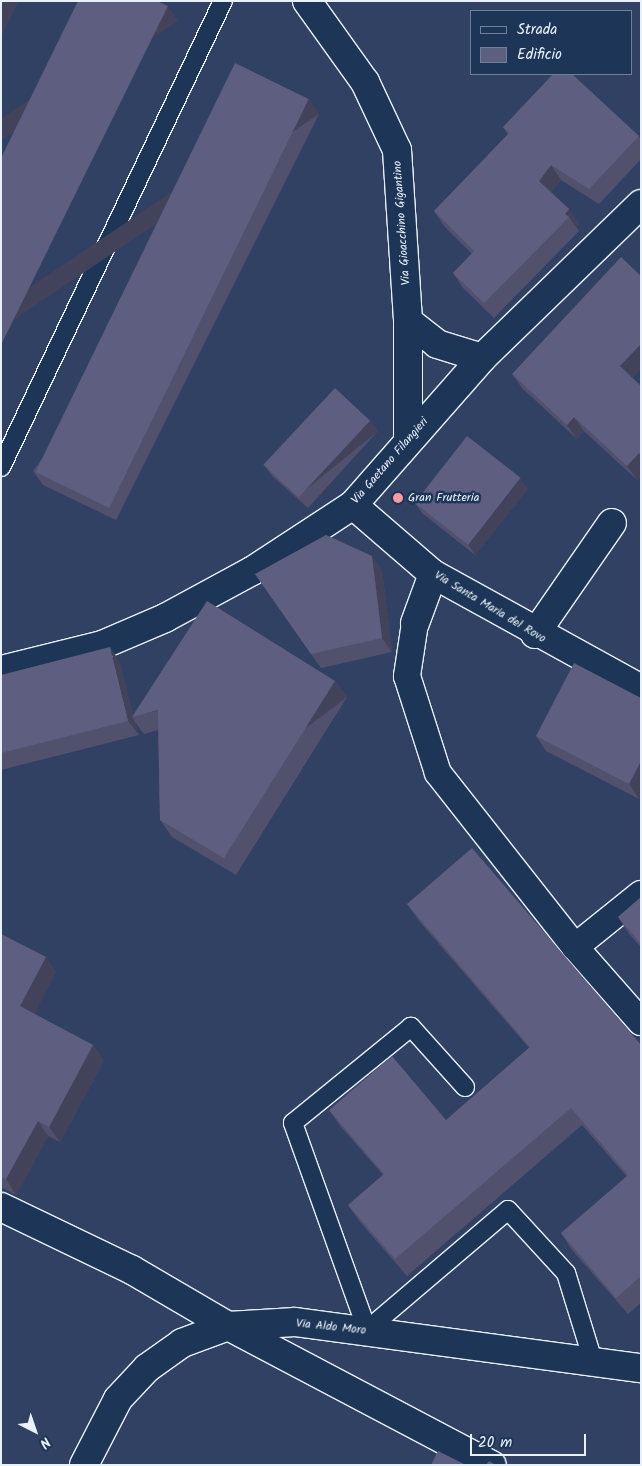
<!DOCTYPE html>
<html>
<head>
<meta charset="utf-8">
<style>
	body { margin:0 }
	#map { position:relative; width:642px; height:1466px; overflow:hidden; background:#304163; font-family:Kalam,sans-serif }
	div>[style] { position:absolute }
	.roads { filter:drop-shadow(1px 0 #e8f1f8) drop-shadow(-1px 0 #e8f1f8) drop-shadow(0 1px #e8f1f8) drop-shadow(0 -1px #e8f1f8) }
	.service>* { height:18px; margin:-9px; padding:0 9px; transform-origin:9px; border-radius:9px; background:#1d3557 }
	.pedestrian>* { height:26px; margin:-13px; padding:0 13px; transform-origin:13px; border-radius:13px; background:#1d3557 }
	.minor>* { height:28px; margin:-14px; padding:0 14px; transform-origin:14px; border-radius:14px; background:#1d3557 }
	.tertiary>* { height:28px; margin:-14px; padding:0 14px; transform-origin:14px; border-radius:14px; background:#1d3557 }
	.wall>* { inset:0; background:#51516e }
	.shaded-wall>* { inset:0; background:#42425a; transform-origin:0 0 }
	.building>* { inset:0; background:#5e5e80; transform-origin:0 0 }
	.dots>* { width:14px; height:14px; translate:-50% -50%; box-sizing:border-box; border:2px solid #1d3557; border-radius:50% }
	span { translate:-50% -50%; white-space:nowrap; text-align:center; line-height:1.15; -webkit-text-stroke:5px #1d3557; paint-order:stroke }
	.street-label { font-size:12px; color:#e8f1f8 }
	.poi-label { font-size:12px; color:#e8f1f8 }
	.left { translate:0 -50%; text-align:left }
	.frame { position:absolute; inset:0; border:2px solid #e8f1f8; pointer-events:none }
	.legend { position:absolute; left:470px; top:10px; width:162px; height:65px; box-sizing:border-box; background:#1d3557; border:1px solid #6e8097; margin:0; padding:6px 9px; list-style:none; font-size:15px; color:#e8f1f8 }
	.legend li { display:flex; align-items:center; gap:10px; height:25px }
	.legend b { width:25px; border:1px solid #6e8097 }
	.north { position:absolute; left:10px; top:1406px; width:50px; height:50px; -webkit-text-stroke:4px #1d3557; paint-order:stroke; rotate:139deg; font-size:14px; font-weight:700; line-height:20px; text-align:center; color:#e8f1f8 }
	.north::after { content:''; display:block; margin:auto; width:18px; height:22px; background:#e8f1f8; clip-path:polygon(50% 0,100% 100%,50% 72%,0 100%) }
	.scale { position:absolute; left:470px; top:1434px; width:116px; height:22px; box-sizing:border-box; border:2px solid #e8f1f8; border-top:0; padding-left:6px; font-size:15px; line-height:18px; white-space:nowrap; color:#e8f1f8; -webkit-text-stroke:4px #1d3557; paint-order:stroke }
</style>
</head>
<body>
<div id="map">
	<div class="roads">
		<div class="service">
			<div style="left:1px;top:467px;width:516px;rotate:-64.53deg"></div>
			<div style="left:465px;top:1087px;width:81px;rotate:-132deg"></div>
			<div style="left:411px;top:1027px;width:152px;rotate:140.9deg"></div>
			<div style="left:293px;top:1123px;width:220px;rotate:70.3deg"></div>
			<div style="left:367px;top:1330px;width:185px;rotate:-40.4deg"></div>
			<div style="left:508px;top:1210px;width:86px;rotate:47.4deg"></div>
			<div style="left:566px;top:1273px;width:92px;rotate:72.9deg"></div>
		</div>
		<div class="pedestrian">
			<div style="left:415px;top:623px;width:54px;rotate:98.6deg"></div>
			<div style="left:407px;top:676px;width:102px;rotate:72.3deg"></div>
			<div style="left:438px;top:773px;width:221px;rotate:51.8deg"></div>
			<div style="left:575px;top:947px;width:100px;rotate:48.7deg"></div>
			<div style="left:575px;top:947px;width:85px;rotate:-38.8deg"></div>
		</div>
		<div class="minor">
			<div style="left:307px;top:1px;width:100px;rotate:54.4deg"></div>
			<div style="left:365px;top:82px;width:75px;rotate:64.8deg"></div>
			<div style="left:397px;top:150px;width:171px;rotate:86.3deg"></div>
			<div style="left:408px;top:321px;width:120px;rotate:90deg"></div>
			<div style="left:408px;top:321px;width:37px;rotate:38deg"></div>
			<div style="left:437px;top:344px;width:47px;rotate:17.3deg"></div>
			<div style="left:415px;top:623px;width:52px;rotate:-69.8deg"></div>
			<div style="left:535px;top:634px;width:135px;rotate:-55.3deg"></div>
			<div style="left:1px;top:1207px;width:145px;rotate:25.7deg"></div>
			<div style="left:132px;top:1270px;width:111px;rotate:30.3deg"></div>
			<div style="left:228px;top:1326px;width:298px;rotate:27.8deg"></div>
			<div style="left:84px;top:1465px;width:74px;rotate:-62.7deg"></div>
			<div style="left:118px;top:1399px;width:42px;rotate:-46.9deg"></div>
			<div style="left:147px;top:1368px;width:43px;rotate:-35.5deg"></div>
			<div style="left:182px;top:1343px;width:49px;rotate:-20.3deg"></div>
			<div style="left:228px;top:1326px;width:67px;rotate:-3.4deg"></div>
			<div style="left:295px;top:1322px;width:349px;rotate:7.6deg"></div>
		</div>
		<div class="tertiary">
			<div style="left:353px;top:505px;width:106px;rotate:40.8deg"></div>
			<div style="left:433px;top:574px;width:238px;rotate:28.9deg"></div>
			<div style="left:1px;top:670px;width:104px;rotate:-13.9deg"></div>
			<div style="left:102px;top:645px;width:69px;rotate:-23.2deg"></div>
			<div style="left:165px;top:618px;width:99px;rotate:-28.4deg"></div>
			<div style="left:252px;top:571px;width:121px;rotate:-33.2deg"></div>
			<div style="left:353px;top:505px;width:196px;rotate:-48.7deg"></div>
			<div style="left:482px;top:358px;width:221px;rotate:-44.1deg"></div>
		</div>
	</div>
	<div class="wall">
		<div style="clip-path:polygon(309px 99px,319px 114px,116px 520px,43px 485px,33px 471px)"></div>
		<div style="clip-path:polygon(503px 127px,639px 136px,641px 140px,641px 159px,599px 204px,561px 180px,551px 192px,569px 209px,579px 224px,576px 227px,579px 231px,494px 318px,463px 288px,453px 273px,472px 254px,444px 226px,434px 211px,508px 135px)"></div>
		<div style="clip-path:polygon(641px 369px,632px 378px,641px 386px,641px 476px,637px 480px,584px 431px,577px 439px,522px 388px,512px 374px)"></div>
		<div style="clip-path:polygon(370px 421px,378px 431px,308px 508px,272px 476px,265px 466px)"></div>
		<div style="clip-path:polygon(528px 489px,475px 555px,422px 513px,414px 502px)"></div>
		<div style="clip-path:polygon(382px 570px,392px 652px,321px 668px,255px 574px)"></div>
		<div style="clip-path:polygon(120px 662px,133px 715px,335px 681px,347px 697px,236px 875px,172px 837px,160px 820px,158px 730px,144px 734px,135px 722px,139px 735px,1px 770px,1px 675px)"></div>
		<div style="clip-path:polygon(641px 698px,641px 795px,639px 799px,546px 751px,536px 736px)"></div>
		<div style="clip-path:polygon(641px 897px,641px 947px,629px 934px,618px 917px)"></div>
		<div style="clip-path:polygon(407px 904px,641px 1045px,641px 1303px,628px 1314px,572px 1250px,561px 1233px,627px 1177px,582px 1125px,407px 1276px,360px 1222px,348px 1205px,383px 1175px,341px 1127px,329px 1110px,446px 1120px,529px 1048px,419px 921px)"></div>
		<div style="clip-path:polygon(1px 934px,46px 957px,56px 972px,34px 1014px,93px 1045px,104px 1061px,60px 1142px,48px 1136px,16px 1195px,1px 1187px)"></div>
	</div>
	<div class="shaded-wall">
		<div style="clip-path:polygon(2px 1px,19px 1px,1px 38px,1px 3px)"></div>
		<div style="left:168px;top:6px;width:18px;height:378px;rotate:56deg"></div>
		<div style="left:309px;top:99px;width:18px;height:455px;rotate:56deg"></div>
		<div style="clip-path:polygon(551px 165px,561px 180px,549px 195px,539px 181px)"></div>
		<div style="clip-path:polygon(569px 209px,579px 224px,576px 227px,569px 217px,565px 214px)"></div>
		<div style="clip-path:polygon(641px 344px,641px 369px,630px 381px,620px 366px)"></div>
		<div style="clip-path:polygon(574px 417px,584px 431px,577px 439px,567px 425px)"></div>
		<div style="left:370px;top:421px;width:13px;height:104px;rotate:51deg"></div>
		<div style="clip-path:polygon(639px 453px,641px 456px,641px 476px,637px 480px,627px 466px)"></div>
		<div style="clip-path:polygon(520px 478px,528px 489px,475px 555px,468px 544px)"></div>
		<div style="clip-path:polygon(372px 556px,382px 570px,392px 652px,382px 638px)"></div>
		<div style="clip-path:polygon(110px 647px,120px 662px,134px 716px,132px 717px,135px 722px,139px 735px,128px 721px)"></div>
		<div style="left:335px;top:681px;width:20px;height:209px;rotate:53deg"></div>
		<div style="clip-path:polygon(641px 761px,641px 795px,639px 799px,629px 784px)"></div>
		<div style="clip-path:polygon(46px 957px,56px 972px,31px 1021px,20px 1006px)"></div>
		<div style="clip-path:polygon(93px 1045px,104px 1061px,60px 1142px,49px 1127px)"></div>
		<div style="clip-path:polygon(38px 1121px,48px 1136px,16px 1195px,6px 1179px)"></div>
	</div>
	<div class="building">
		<div style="clip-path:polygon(78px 1px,157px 1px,168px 6px,1px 345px,1px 158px)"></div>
		<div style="left:235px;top:63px;width:82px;height:455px;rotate:26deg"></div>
		<div style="clip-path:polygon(553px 74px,572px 74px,639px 136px,589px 189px,551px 165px,539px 181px,569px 209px,565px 214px,569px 217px,484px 303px,453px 273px,474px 251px,434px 211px,509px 133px,503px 127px)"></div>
		<div style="clip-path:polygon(621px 257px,641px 276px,641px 344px,620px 366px,641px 386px,641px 455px,639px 453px,627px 466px,574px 417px,567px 425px,512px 374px)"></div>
		<div style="left:335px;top:388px;width:48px;height:105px;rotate:43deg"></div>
		<div style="left:467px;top:436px;width:68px;height:85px;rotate:38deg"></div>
		<div style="clip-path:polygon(326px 535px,372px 556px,382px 638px,311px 654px,255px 574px)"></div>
		<div style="clip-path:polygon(207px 601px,335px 681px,224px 858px,160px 820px,158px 710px,132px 717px)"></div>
		<div style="clip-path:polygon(110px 647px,128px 721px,1px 753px,1px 675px)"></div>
		<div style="clip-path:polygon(574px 663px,641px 698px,641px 761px,629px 784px,536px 736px)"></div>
		<div style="clip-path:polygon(472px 848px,641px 1045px,641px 1276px,616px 1298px,561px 1233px,628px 1175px,571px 1108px,395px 1259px,348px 1205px,384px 1174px,329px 1110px,392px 1056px,446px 1120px,530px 1047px,407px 904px)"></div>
		<div style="clip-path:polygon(641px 897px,641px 944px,618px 917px)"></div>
		<div style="clip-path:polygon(1px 934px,46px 957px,20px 1006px,93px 1045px,49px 1127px,38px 1121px,6px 1179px,1px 1177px)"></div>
		<div style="clip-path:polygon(438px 1451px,466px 1465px,431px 1465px)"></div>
		<div style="clip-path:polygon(489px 1461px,496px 1465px,486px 1465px)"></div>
	</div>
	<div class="dots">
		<div style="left:398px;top:498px;background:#ff9aa2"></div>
	</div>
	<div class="street-label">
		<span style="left:402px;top:223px;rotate:-94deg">Via Gioacchino Gigantino</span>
		<span style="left:390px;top:461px;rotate:-49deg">Via Gaetano Filangieri</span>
		<span style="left:490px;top:607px;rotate:31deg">Via Santa Maria del Rovo</span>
		<span style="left:331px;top:1327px;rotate:6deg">Via Aldo Moro</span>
	</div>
	<div class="poi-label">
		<span class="left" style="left:408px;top:498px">Gran Frutteria</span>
	</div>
	<div class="frame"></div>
	<ul class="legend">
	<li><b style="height:6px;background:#1d3557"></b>Strada</li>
	<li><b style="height:14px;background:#5e5e80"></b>Edificio</li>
	</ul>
	<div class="north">N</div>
	<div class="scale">20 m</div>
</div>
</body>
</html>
